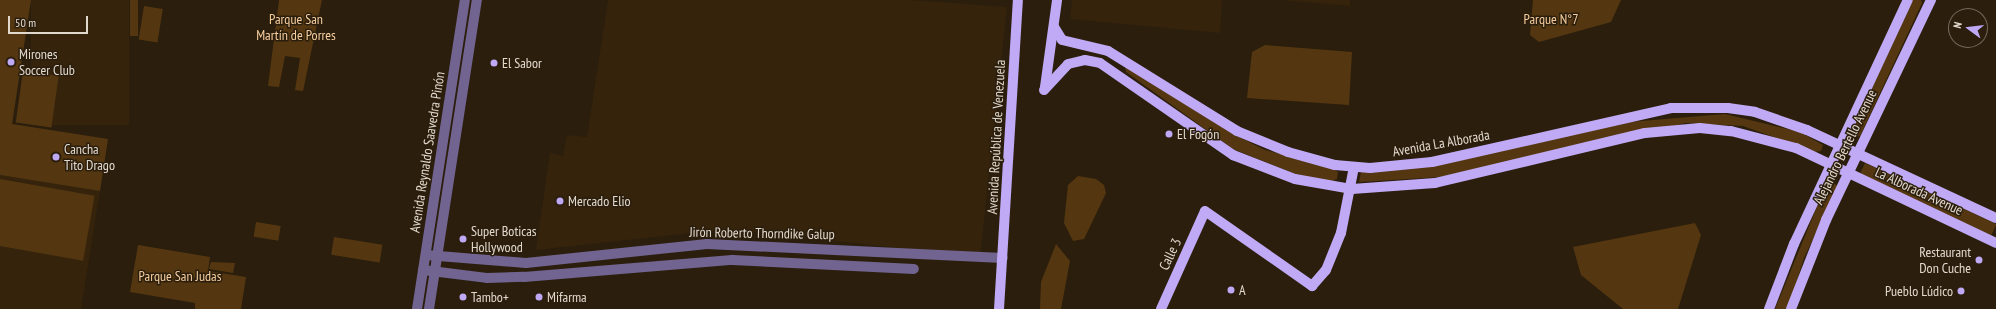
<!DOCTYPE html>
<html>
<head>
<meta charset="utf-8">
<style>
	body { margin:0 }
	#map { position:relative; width:1996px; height:309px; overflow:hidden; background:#2b1e0d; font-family:"PT Sans Narrow",sans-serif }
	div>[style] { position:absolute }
	.built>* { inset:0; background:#35230c; transform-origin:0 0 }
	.green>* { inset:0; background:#543710; transform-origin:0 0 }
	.minor>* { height:10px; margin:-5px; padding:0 5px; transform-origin:5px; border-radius:5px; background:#716490 }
	.major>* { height:10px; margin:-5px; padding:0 5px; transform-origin:5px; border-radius:5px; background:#c0aaf5 }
	.dots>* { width:11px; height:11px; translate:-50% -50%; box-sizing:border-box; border:2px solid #2b1e0d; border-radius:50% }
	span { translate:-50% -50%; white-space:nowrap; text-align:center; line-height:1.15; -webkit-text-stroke:3px #2b1e0d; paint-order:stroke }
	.park-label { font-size:14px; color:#f7cfa0 }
	.poi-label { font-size:14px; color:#e2d9ce }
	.left { translate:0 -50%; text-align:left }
	.right { translate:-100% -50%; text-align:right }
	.street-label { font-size:14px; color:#e2d9ce }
	.north { position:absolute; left:1948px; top:8px; width:40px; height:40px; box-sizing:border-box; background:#2b1e0d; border:1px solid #74695a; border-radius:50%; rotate:285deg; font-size:11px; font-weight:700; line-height:16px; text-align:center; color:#e2d9ce }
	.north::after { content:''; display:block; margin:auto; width:14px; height:18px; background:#bfa9f4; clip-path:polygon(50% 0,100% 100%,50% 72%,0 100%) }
	.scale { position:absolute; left:8px; top:16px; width:80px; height:18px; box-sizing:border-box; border:2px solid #e2d9ce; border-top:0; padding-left:5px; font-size:12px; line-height:14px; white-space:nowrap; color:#e2d9ce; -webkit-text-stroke:3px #2b1e0d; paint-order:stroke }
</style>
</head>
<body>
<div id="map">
	<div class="built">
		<div style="left:31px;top:0;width:98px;height:125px"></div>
		<div style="clip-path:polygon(608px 0,911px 0,1007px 7px,980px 257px,727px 229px,536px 250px,550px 153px,563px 156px,567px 135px,587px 137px)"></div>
		<div style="clip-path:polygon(1072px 0,1222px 0,1220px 33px,1070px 19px)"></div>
		<div style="clip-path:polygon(1281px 0,1350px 0,1350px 6px)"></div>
		<div style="clip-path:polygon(0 175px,100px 191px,81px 309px,0 309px)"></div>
	</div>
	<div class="green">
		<div style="clip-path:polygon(0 0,31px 0,12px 124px,108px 139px,100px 191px,0 175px)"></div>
		<div style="left:130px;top:0;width:8px;height:36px"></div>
		<div style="clip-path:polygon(279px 0,322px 0,303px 91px,295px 90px,300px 58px,285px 56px,279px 87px,268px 86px)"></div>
		<div style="clip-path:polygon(1533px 0,1621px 0,1611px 22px,1539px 42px,1530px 35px)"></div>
		<div style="clip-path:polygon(1911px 0,1921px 0,1922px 3px,1860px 136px,1854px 138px,1850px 136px)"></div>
		<div style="left:144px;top:6px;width:19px;height:34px;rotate:9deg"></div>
		<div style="clip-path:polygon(1265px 45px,1352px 52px,1349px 105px,1247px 98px,1252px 52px)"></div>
		<div style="clip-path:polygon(1125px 67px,1239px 137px,1265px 150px,1331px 167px,1338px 172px,1337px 179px,1329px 182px,1296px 174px,1233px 149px,1126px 72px)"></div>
		<div style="left:23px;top:71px;width:36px;height:52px;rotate:8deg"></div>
		<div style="clip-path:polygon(1725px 114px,1800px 132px,1823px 145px,1821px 151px,1815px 152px,1743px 126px,1686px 123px,1440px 177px,1359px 182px,1362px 166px,1426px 166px,1629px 122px)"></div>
		<div style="left:1865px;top:163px;width:145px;height:13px;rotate:25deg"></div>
		<div style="clip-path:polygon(1078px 176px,1096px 179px,1104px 185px,1106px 193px,1084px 239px,1073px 241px,1064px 223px,1068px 185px)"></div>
		<div style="left:0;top:179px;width:96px;height:66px;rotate:10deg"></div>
		<div style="clip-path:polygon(1828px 180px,1838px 186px,1804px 258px,1788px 309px,1775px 309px)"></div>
		<div style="left:256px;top:222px;width:25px;height:15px;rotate:9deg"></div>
		<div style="clip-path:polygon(1695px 223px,1701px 235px,1678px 309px,1623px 309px,1581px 275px,1573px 247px)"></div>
		<div style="left:334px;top:237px;width:49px;height:18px;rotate:9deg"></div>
		<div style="clip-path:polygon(1056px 244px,1070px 261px,1061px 309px,1040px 309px,1041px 282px)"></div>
		<div style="clip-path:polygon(138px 245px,210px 257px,208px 271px,246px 277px,241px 309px,195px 309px,195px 303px,130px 292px)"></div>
		<div style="clip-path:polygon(211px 262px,235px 263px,233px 273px,209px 269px)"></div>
	</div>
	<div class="minor">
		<div style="left:426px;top:255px;width:100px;rotate:4.6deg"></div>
		<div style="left:526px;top:263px;width:182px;rotate:-6deg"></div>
		<div style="left:707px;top:244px;width:296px;rotate:2.7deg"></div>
		<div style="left:423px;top:270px;width:64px;rotate:7.1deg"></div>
		<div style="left:487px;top:278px;width:37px;rotate:-2deg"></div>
		<div style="left:524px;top:277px;width:209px;rotate:-4.7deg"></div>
		<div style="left:732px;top:260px;width:182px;rotate:2.8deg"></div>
		<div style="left:417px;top:309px;width:313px;rotate:-81.2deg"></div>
		<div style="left:429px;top:309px;width:313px;rotate:-81.2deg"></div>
	</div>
	<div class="major">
		<div style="left:1054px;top:27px;width:15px;rotate:58deg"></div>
		<div style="left:1062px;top:40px;width:47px;rotate:13.4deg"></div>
		<div style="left:1108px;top:51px;width:152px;rotate:31.8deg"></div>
		<div style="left:1237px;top:131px;width:55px;rotate:22.4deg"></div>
		<div style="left:1288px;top:152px;width:49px;rotate:15.5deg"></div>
		<div style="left:1335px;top:165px;width:35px;rotate:5deg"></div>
		<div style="left:1370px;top:168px;width:62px;rotate:-5.5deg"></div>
		<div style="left:1432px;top:162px;width:245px;rotate:-12.7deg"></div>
		<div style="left:1671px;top:108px;width:57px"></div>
		<div style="left:1728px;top:108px;width:27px;rotate:8deg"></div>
		<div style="left:1755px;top:112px;width:55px;rotate:19.1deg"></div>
		<div style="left:1807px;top:130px;width:208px;rotate:25deg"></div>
		<div style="left:1045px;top:87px;width:88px;rotate:-82.1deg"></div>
		<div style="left:1044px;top:90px;width:35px;rotate:-47deg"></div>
		<div style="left:1068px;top:64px;width:17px;rotate:-13deg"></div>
		<div style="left:1085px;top:60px;width:15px;rotate:11deg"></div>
		<div style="left:1100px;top:63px;width:162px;rotate:34.7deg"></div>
		<div style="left:1233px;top:155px;width:66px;rotate:21.2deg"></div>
		<div style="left:1295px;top:179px;width:58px;rotate:10deg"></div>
		<div style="left:1352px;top:189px;width:83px;rotate:-4.1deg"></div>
		<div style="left:1435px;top:183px;width:216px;rotate:-13.4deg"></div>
		<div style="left:1645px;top:133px;width:55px;rotate:-5.2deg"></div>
		<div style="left:1700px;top:128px;width:31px;rotate:6deg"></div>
		<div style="left:1731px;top:131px;width:67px;rotate:14.7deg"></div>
		<div style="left:1796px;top:148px;width:221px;rotate:25.4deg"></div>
		<div style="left:999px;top:309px;width:310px;rotate:-86.5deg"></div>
		<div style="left:1161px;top:309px;width:107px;rotate:-65.8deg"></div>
		<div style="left:1205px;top:211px;width:131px;rotate:35deg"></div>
		<div style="left:1312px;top:286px;width:21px;rotate:-49deg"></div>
		<div style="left:1326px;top:270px;width:40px;rotate:-68deg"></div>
		<div style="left:1341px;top:233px;width:67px;rotate:-78.9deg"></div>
		<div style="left:1769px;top:309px;width:70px;rotate:-69deg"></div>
		<div style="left:1794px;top:244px;width:269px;rotate:-65deg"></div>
		<div style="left:1791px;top:309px;width:96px;rotate:-68.5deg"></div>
		<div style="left:1826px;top:220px;width:244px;rotate:-64.5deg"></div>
	</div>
	<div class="dots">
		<div style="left:11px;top:62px;background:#bfa9f4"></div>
		<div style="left:494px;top:63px;background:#bfa9f4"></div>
		<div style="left:1169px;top:134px;background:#bfa9f4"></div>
		<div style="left:56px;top:157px;background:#bfa9f4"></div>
		<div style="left:560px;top:201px;background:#bfa9f4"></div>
		<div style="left:463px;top:239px;background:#bfa9f4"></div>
		<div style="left:1979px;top:260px;background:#bfa9f4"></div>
		<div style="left:1231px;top:290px;background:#bfa9f4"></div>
		<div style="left:1961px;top:291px;background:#bfa9f4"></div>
		<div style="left:463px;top:297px;background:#bfa9f4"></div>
		<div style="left:539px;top:297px;background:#bfa9f4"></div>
	</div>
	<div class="park-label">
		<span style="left:296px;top:27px">Parque San<br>Martín de Porres</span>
		<span style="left:1551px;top:19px">Parque N°7</span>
		<span style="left:180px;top:276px">Parque San Judas</span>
	</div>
	<div class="poi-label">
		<span class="left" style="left:19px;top:62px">Mirones<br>Soccer Club</span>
		<span class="left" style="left:502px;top:63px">El Sabor</span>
		<span class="left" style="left:1177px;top:134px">El Fogón</span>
		<span class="left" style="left:64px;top:157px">Cancha<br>Tito Drago</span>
		<span class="left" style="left:568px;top:201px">Mercado Elio</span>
		<span class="left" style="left:471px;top:239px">Super Boticas<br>Hollywood</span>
		<span class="right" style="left:1971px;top:260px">Restaurant<br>Don Cuche</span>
		<span class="left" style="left:1239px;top:290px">A</span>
		<span class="right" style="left:1953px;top:291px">Pueblo Lúdico</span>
		<span class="left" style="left:471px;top:297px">Tambo+</span>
		<span class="left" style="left:547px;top:297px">Mifarma</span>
	</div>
	<div class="street-label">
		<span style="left:996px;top:137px;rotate:-87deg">Avenida República de Venezuela</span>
		<span style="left:1441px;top:143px;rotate:-10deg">Avenida La Alborada</span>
		<span style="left:1845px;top:147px;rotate:-64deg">Alejandro Bertello Avenue</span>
		<span style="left:427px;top:152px;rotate:-81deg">Avenida Reynaldo Saavedra Pinón</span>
		<span style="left:1919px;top:191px;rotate:25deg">La Alborada Avenue</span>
		<span style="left:762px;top:233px;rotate:1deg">Jirón Roberto Thorndike Galup</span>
		<span style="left:1170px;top:254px;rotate:-65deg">Calle 3</span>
	</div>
	<div class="north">N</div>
	<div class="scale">50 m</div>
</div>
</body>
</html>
